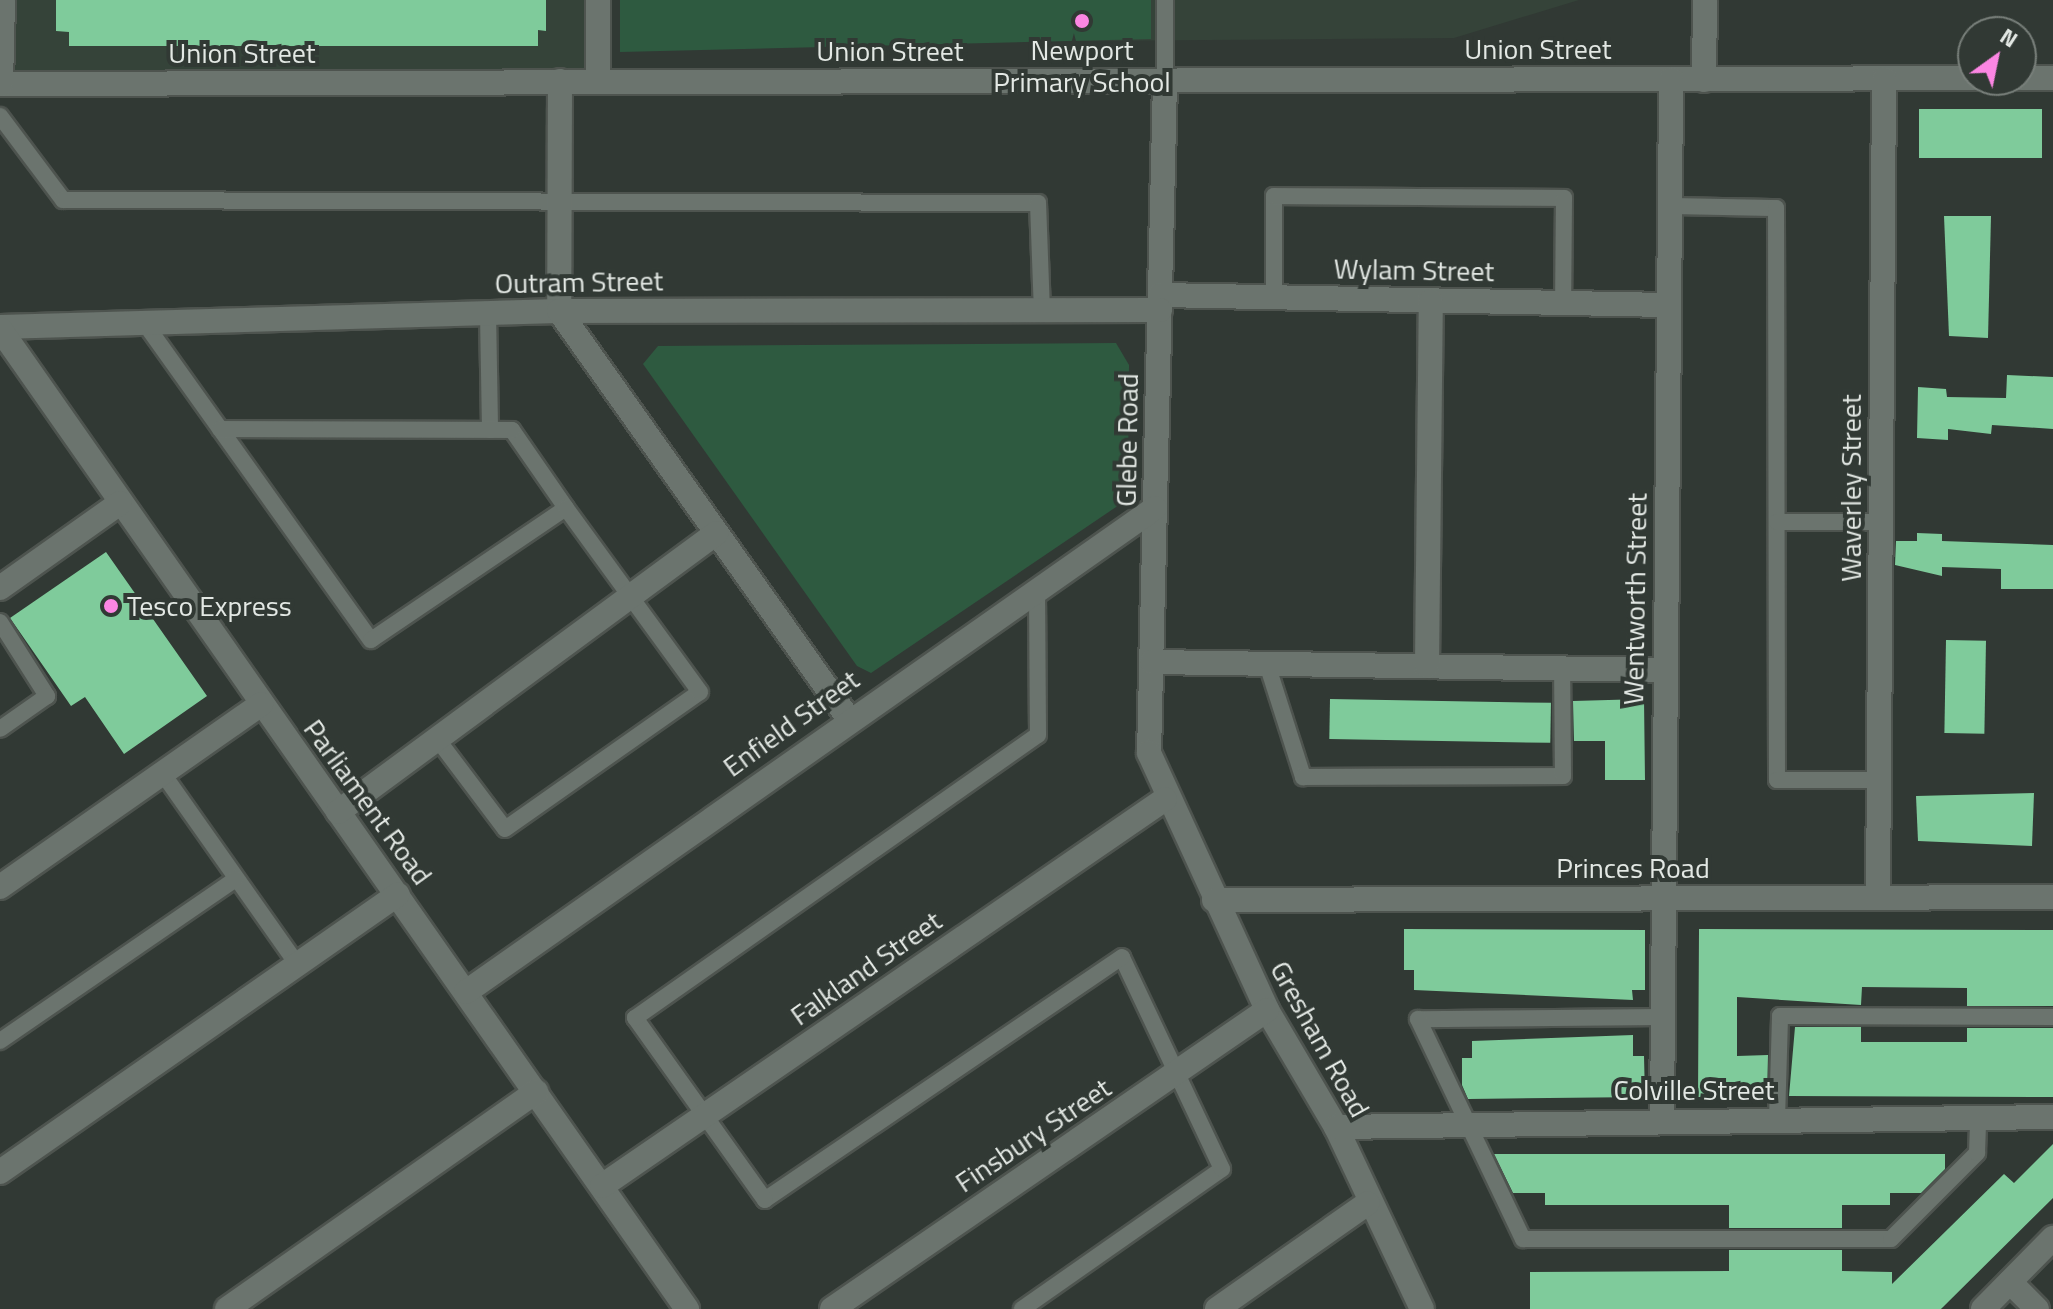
<!DOCTYPE html>
<html>
<head>
<meta charset="utf-8">
<style>
	body { margin:0 }
	#map { position:relative; width:2053px; height:1309px; overflow:hidden; background:#313934; font-family:"Titillium Web",sans-serif }
	div>[style] { position:absolute }
	.built>* { inset:0; background:#354339; transform-origin:0 0 }
	.green>* { inset:0; background:#2e5a40 }
	.building>* { inset:0; background:#7fcb9b; transform-origin:0 0 }
	.roads { filter:drop-shadow(2px 0 #4e544f) drop-shadow(-2px 0 #4e544f) drop-shadow(0 2px #4e544f) drop-shadow(0 -2px #4e544f) }
	.lane>* { height:16px; margin:-8px; padding:0 8px; transform-origin:8px; border-radius:8px; background:#6b746e }
	.street>* { height:24px; margin:-12px; padding:0 12px; transform-origin:12px; border-radius:12px; background:#6b746e }
	.dots>* { width:22px; height:22px; translate:-50% -50%; box-sizing:border-box; border:4px solid #313934; border-radius:50% }
	span { translate:-50% -50%; white-space:nowrap; text-align:center; line-height:1.15; -webkit-text-stroke:8px #313934; paint-order:stroke }
	.street-label { font-size:28px; color:#e3e8e4 }
	.poi-label { font-size:28px; color:#e3e8e4 }
	.left { translate:0 -50%; text-align:left }
	.north { position:absolute; left:1957px; top:16px; width:80px; height:80px; box-sizing:border-box; background:#313934; border:2px solid #787f7a; border-radius:50%; rotate:33deg; font-size:22px; font-weight:700; line-height:32px; text-align:center; color:#e3e8e4 }
	.north::after { content:''; display:block; margin:auto; width:28px; height:36px; background:#fc86e3; clip-path:polygon(50% 0,100% 100%,50% 72%,0 100%) }
</style>
</head>
<body>
<div id="map">
	<div class="built">
		<div style="left:3px;top:0;width:595px;height:84px"></div>
		<div style="clip-path:polygon(635px 0,1579px 0,1454px 38px,679px 44px)"></div>
	</div>
	<div class="green">
		<div style="clip-path:polygon(620px 0,1151px 0,1151px 39px,620px 52px)"></div>
		<div style="clip-path:polygon(1116px 343px,1129px 365px,1128px 491px,1119px 505px,871px 673px,857px 666px,643px 364px,658px 346px)"></div>
	</div>
	<div class="building">
		<div style="clip-path:polygon(56px 0,546px 0,546px 31px,538px 30px,538px 46px,69px 46px,69px 32px,56px 31px)"></div>
		<div style="left:1919px;top:109px;width:123px;height:49px"></div>
		<div style="clip-path:polygon(1944px 216px,1991px 216px,1988px 338px,1949px 336px)"></div>
		<div style="clip-path:polygon(2007px 375px,2053px 377px,2053px 429px,1992px 425px,1991px 434px,1948px 429px,1948px 440px,1917px 438px,1918px 387px,1946px 389px,1947px 397px,2006px 398px)"></div>
		<div style="clip-path:polygon(1917px 533px,1942px 534px,1942px 541px,2053px 545px,2053px 589px,2001px 589px,2001px 569px,1942px 567px,1942px 576px,1895px 565px,1896px 541px,1917px 541px)"></div>
		<div style="clip-path:polygon(106px 552px,207px 696px,124px 754px,85px 697px,71px 706px,10px 618px)"></div>
		<div style="left:1946px;top:640px;width:40px;height:93px;rotate:1deg"></div>
		<div style="left:1330px;top:699px;width:221px;height:40px;rotate:1deg"></div>
		<div style="clip-path:polygon(1644px 699px,1645px 780px,1605px 780px,1605px 741px,1574px 741px,1573px 701px)"></div>
		<div style="clip-path:polygon(2034px 793px,2032px 846px,1918px 841px,1916px 796px)"></div>
		<div style="clip-path:polygon(1404px 929px,1645px 930px,1645px 990px,1632px 990px,1633px 1000px,1414px 990px,1414px 970px,1404px 970px)"></div>
		<div style="clip-path:polygon(1699px 929px,2053px 930px,2053px 1006px,1967px 1006px,1967px 988px,1862px 987px,1861px 1005px,1737px 997px,1737px 1056px,1768px 1055px,1767px 1096px,1698px 1097px)"></div>
		<div style="clip-path:polygon(1795px 1027px,1861px 1027px,1861px 1042px,1967px 1042px,1967px 1028px,2053px 1028px,2053px 1097px,1789px 1096px)"></div>
		<div style="clip-path:polygon(1633px 1035px,1633px 1056px,1644px 1056px,1645px 1097px,1468px 1099px,1462px 1085px,1462px 1058px,1472px 1058px,1472px 1041px)"></div>
		<div style="clip-path:polygon(2053px 1144px,2053px 1198px,1941px 1309px,1530px 1309px,1530px 1272px,1729px 1271px,1729px 1250px,1842px 1250px,1842px 1271px,1892px 1272px,1892px 1284px,2004px 1174px,2014px 1183px)"></div>
		<div style="clip-path:polygon(1494px 1154px,1945px 1154px,1945px 1169px,1921px 1193px,1890px 1193px,1890px 1205px,1842px 1205px,1842px 1228px,1729px 1228px,1729px 1205px,1545px 1205px,1545px 1193px,1513px 1193px)"></div>
	</div>
	<div class="roads">
		<div class="lane">
			<div style="left:1165px;top:0;width:81px;rotate:90deg"></div>
			<div style="left:0;top:116px;width:105px;rotate:53.1deg"></div>
			<div style="left:63px;top:200px;width:975px;rotate:0.18deg"></div>
			<div style="left:1038px;top:203px;width:107px;rotate:87.9deg"></div>
			<div style="left:1669px;top:206px;width:107px;rotate:1.1deg"></div>
			<div style="left:1776px;top:208px;width:572px;rotate:89.9deg"></div>
			<div style="left:1777px;top:780px;width:101px"></div>
			<div style="left:1274px;top:297px;width:101px;rotate:-90deg"></div>
			<div style="left:1274px;top:196px;width:290px;rotate:0.4deg"></div>
			<div style="left:1564px;top:198px;width:105px;rotate:90.5deg"></div>
			<div style="left:488px;top:313px;width:117px;rotate:89deg"></div>
			<div style="left:146px;top:325px;width:387px;rotate:54.5deg"></div>
			<div style="left:371px;top:640px;width:235px;rotate:-34.1deg"></div>
			<div style="left:566px;top:508px;width:95px;rotate:-124.7deg"></div>
			<div style="left:512px;top:430px;width:292px;rotate:-179.8deg"></div>
			<div style="left:1777px;top:522px;width:103px"></div>
			<div style="left:0;top:622px;width:88px;rotate:57.6deg"></div>
			<div style="left:47px;top:696px;width:57px;rotate:144.9deg"></div>
			<div style="left:1267px;top:664px;width:119px;rotate:72.3deg"></div>
			<div style="left:1303px;top:777px;width:260px;rotate:-0.2deg"></div>
			<div style="left:1563px;top:776px;width:108px;rotate:-90.5deg"></div>
			<div style="left:438px;top:740px;width:111px;rotate:53deg"></div>
			<div style="left:505px;top:829px;width:238px;rotate:-35.1deg"></div>
			<div style="left:700px;top:692px;width:228px;rotate:-126.1deg"></div>
			<div style="left:163px;top:774px;width:232px;rotate:54.8deg"></div>
			<div style="left:1662px;top:1017px;width:244px;rotate:179.5deg"></div>
			<div style="left:1418px;top:1019px;width:244px;rotate:64.5deg"></div>
			<div style="left:1523px;top:1239px;width:368px"></div>
			<div style="left:1891px;top:1239px;width:122px;rotate:-45deg"></div>
			<div style="left:1977px;top:1153px;width:35px;rotate:-88deg"></div>
			<div style="left:0;top:1041px;width:286px;rotate:-34.5deg"></div>
			<div style="left:1777px;top:1119px;width:103px;rotate:-88.3deg"></div>
			<div style="left:1780px;top:1016px;width:273px;rotate:0.2deg"></div>
			<div style="left:1022px;top:1309px;width:244px;rotate:-35deg"></div>
			<div style="left:1222px;top:1169px;width:234px;rotate:-115.3deg"></div>
			<div style="left:1122px;top:957px;width:432px;rotate:145.8deg"></div>
			<div style="left:765px;top:1200px;width:224px;rotate:-125.5deg"></div>
			<div style="left:635px;top:1018px;width:492px;rotate:-35.1deg"></div>
			<div style="left:1038px;top:735px;width:147px;rotate:-90.4deg"></div>
		</div>
		<div class="street">
			<div style="left:598px;top:0;width:81px;rotate:90deg"></div>
			<div style="left:2021px;top:78px;width:32px"></div>
			<div style="left:1704px;top:80px;width:80px;rotate:-89.3deg"></div>
			<div style="left:560px;top:81px;width:230px;rotate:90.2deg"></div>
			<div style="left:559px;top:311px;width:499px;rotate:54.6deg"></div>
			<div style="left:1165px;top:81px;width:672px;rotate:91.36deg"></div>
			<div style="left:1149px;top:753px;width:283px;rotate:65.3deg"></div>
			<div style="left:1267px;top:1010px;width:136px;rotate:59.5deg"></div>
			<div style="left:1336px;top:1127px;width:201px;rotate:64.7deg"></div>
			<div style="left:0;top:84px;width:1973px;rotate:-0.17deg"></div>
			<div style="left:1px;top:84px;width:84px;rotate:-88.6deg"></div>
			<div style="left:1160px;top:295px;width:506px;rotate:1.13deg"></div>
			<div style="left:0;top:327px;width:559px;rotate:-1.64deg"></div>
			<div style="left:559px;top:311px;width:601px;rotate:-0.1deg"></div>
			<div style="left:0;top:329px;width:1197px;rotate:54.97deg"></div>
			<div style="left:0;top:588px;width:147px;rotate:-35.3deg"></div>
			<div style="left:1152px;top:662px;width:510px;rotate:0.9deg"></div>
			<div style="left:1427px;top:666px;width:365px;rotate:-89.4deg"></div>
			<div style="left:338px;top:812px;width:470px;rotate:-36.4deg"></div>
			<div style="left:0;top:887px;width:319px;rotate:-35deg"></div>
			<div style="left:1878px;top:898px;width:819px;rotate:-89.58deg"></div>
			<div style="left:1214px;top:900px;width:839px;rotate:-0.2deg"></div>
			<div style="left:466px;top:992px;width:842px;rotate:-35.09deg"></div>
			<div style="left:1662px;top:1120px;width:1041px;rotate:-89.5deg"></div>
			<div style="left:1336px;top:1127px;width:717px;rotate:-0.8deg"></div>
			<div style="left:0;top:1172px;width:485px;rotate:-34.9deg"></div>
			<div style="left:602px;top:1186px;width:683px;rotate:-34.5deg"></div>
			<div style="left:2010px;top:1282px;width:38px;rotate:45deg"></div>
			<div style="left:227px;top:1309px;width:378px;rotate:-35.1deg"></div>
			<div style="left:832px;top:1309px;width:528px;rotate:-34.5deg"></div>
			<div style="left:1217px;top:1309px;width:184px;rotate:-35.1deg"></div>
			<div style="left:1983px;top:1309px;width:100px;rotate:-45.4deg"></div>
		</div>
	</div>
	<div class="dots">
		<div style="left:1082px;top:21px;background:#fc86e3"></div>
		<div style="left:111px;top:606px;background:#fc86e3"></div>
	</div>
	<div class="street-label">
		<span style="left:1538px;top:49px">Union Street</span>
		<span style="left:890px;top:51px">Union Street</span>
		<span style="left:242px;top:53px">Union Street</span>
		<span style="left:1414px;top:270px;rotate:1deg">Wylam Street</span>
		<span style="left:579px;top:282px;rotate:-1deg">Outram Street</span>
		<span style="left:1127px;top:440px;rotate:-89deg">Glebe Road</span>
		<span style="left:1851px;top:488px;rotate:-90deg">Waverley Street</span>
		<span style="left:1635px;top:599px;rotate:-89deg">Wentworth Street</span>
		<span style="left:791px;top:723px;rotate:-36deg">Enfield Street</span>
		<span style="left:368px;top:802px;rotate:54deg">Parliament Road</span>
		<span style="left:1633px;top:868px">Princes Road</span>
		<span style="left:866px;top:968px;rotate:-35deg">Falkland Street</span>
		<span style="left:1320px;top:1039px;rotate:61deg">Gresham Road</span>
		<span style="left:1694px;top:1090px">Colville Street</span>
		<span style="left:1033px;top:1135px;rotate:-34deg">Finsbury Street</span>
	</div>
	<div class="poi-label">
		<span style="left:1082px;top:66px">Newport<br>Primary School</span>
		<span class="left" style="left:127px;top:606px">Tesco Express</span>
	</div>
	<div class="north">N</div>
</div>
</body>
</html>
